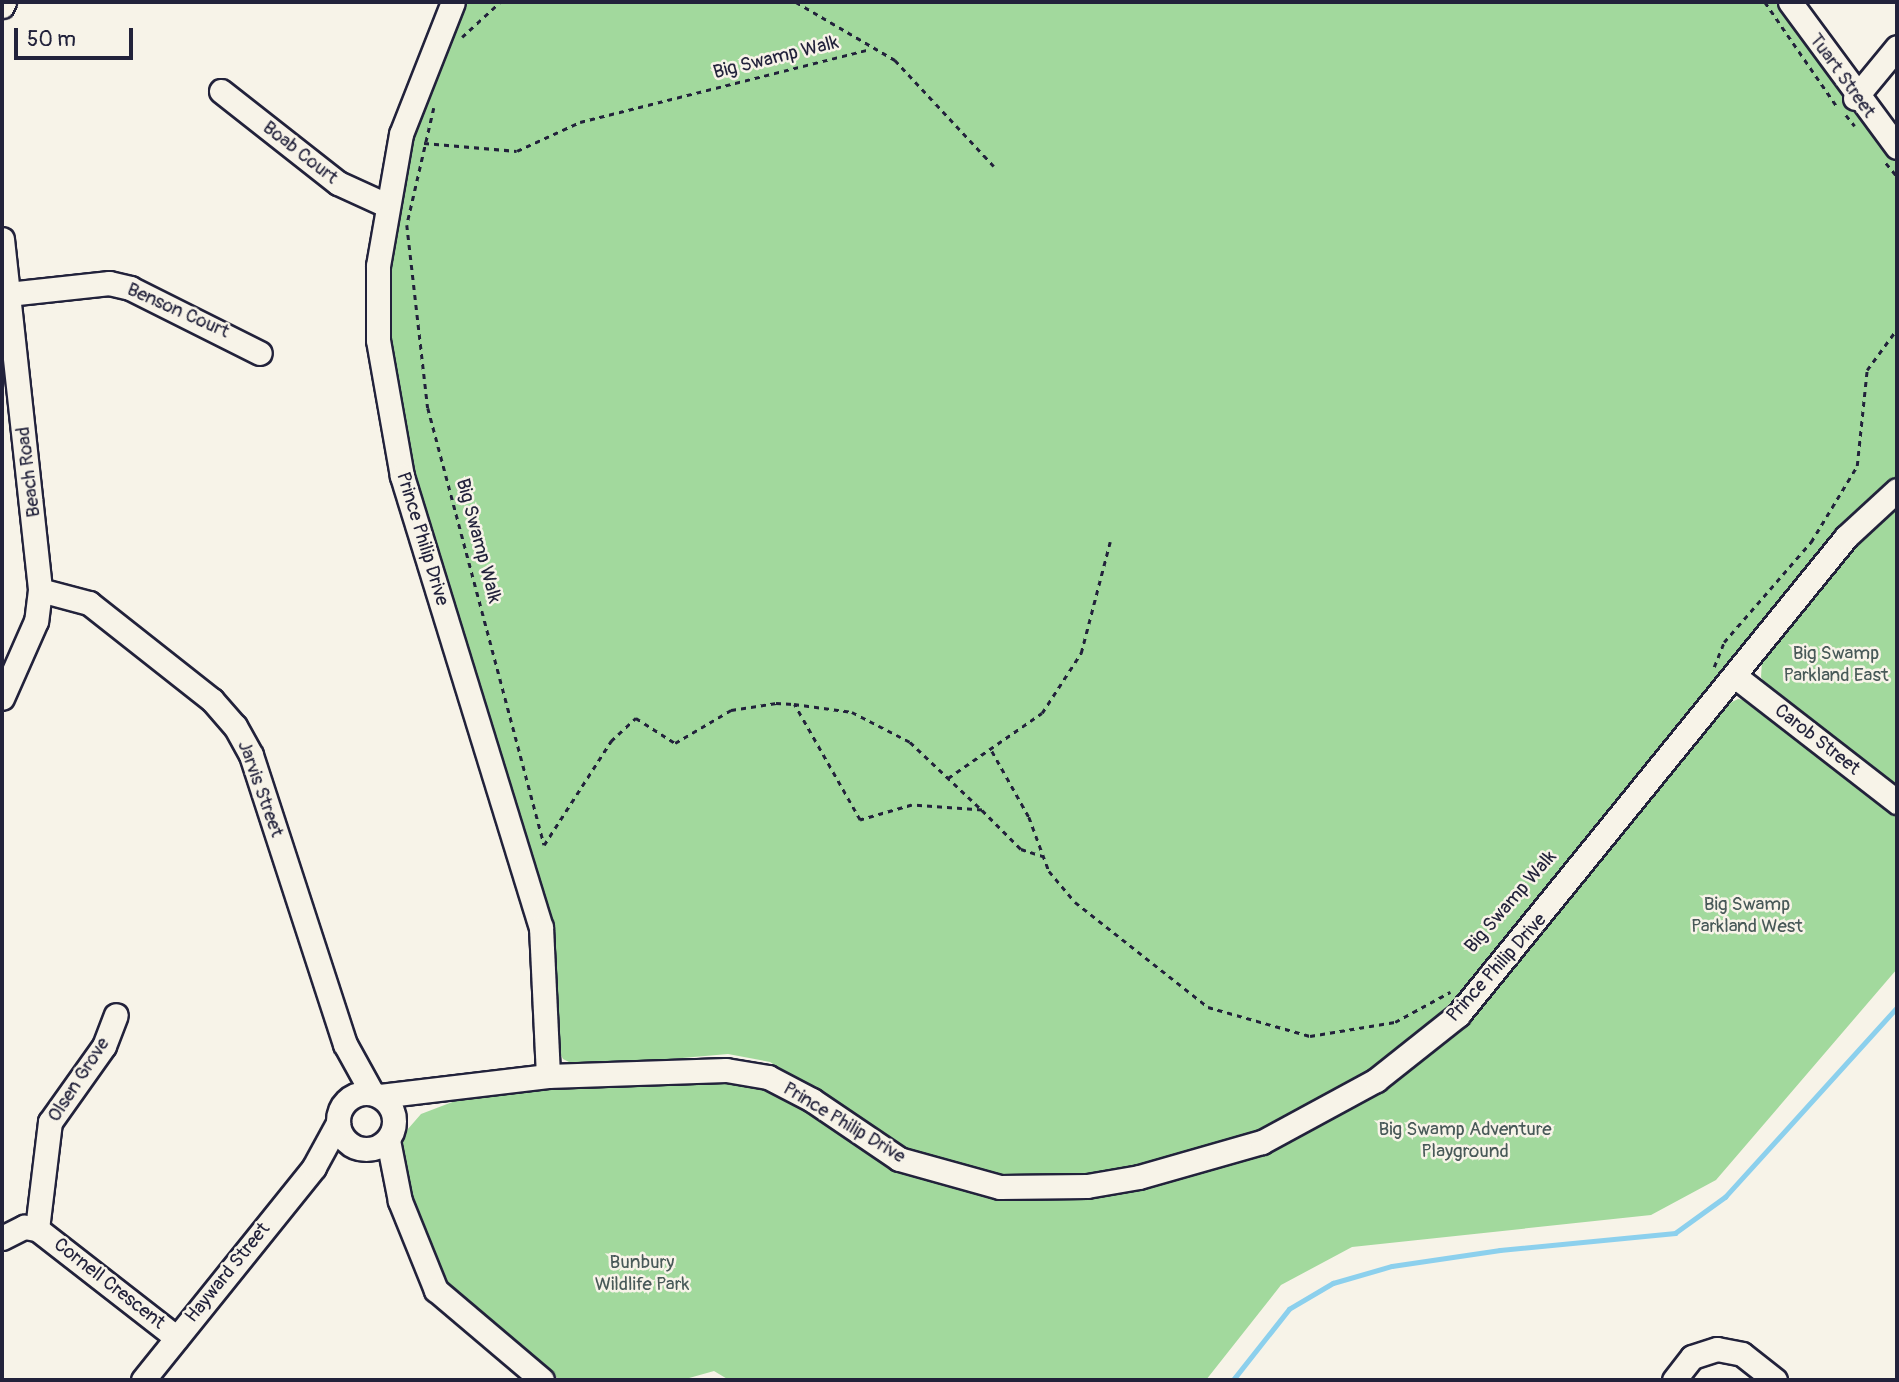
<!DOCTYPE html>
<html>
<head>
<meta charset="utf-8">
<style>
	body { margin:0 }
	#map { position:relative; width:1899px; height:1382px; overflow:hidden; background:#f7f3e8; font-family:Pangolin,sans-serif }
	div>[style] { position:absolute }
	.green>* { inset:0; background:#a2d99d }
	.stream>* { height:4.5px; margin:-2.25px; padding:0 2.25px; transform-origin:2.25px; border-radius:2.25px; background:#8cd0ed }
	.path>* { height:2.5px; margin-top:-1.25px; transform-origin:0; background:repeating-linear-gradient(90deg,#22223b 0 5px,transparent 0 10px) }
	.roads { filter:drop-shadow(2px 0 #22223b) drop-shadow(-2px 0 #22223b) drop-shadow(0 2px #22223b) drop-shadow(0 -2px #22223b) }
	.minor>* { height:23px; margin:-11.5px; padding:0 11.5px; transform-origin:11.5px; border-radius:11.5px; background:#f7f3e8 }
	.minor>.ring { margin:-11.5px; padding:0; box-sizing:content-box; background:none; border:23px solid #f7f3e8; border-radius:50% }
	span { translate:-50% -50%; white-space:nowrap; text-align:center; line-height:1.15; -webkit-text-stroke:5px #f7f3e8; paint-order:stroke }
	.street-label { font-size:19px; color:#22223b }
	.park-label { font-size:19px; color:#485958 }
	.frame { position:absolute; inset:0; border:4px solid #22223b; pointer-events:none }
	.scale { position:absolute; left:14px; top:28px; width:119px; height:32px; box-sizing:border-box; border:4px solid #22223b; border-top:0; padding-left:9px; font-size:21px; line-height:24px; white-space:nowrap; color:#22223b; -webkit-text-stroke:5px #f7f3e8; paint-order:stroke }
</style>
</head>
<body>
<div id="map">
	<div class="green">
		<div style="clip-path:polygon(464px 2px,1782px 2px,1826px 72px,1897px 158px,1897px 479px,1855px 511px,1480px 974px,1399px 1053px,1314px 1107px,1197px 1155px,1060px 1181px,977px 1174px,905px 1150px,770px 1062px,728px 1054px,579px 1067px,563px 1059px,555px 1043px,552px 942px,408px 460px,386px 325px,401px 173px)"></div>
		<div style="clip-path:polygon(1897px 500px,1897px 789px,1768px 690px,1761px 677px,1762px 661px,1853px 542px)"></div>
		<div style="clip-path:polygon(1738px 699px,1750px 701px,1897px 814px,1897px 969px,1716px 1180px,1651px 1215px,1352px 1247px,1281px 1285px,1206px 1380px,729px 1380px,714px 1371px,682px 1380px,560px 1380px,440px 1283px,408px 1197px,401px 1137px,421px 1114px,455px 1101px,550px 1088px,731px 1079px,806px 1106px,893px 1168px,977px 1193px,1078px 1196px,1261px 1157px,1370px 1095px,1487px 1000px,1726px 705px)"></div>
	</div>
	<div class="stream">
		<div style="left:1233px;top:1380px;width:90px;rotate:-51.7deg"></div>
		<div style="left:1289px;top:1309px;width:51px;rotate:-30.6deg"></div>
		<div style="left:1333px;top:1283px;width:61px;rotate:-16.1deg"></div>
		<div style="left:1392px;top:1266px;width:109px;rotate:-8.4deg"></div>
		<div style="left:1500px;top:1250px;width:176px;rotate:-5.5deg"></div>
		<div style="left:1675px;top:1233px;width:62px;rotate:-35.8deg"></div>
		<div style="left:1725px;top:1197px;width:256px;rotate:-47.8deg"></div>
	</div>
	<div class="path">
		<div style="left:796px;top:2px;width:115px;rotate:30.4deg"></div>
		<div style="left:895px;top:60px;width:145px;rotate:47deg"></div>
		<div style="left:1765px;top:2px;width:125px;rotate:55.4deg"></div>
		<div style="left:462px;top:37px;width:52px;rotate:-42.6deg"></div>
		<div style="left:434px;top:108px;width:120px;rotate:103deg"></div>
		<div style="left:407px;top:225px;width:184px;rotate:83.5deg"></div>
		<div style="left:428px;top:408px;width:452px;rotate:75.1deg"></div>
		<div style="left:1846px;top:115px;width:14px;rotate:51deg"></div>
		<div style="left:424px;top:143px;width:93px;rotate:4.9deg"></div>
		<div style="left:517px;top:151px;width:69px;rotate:-24.7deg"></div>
		<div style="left:580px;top:122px;width:299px;rotate:-14.1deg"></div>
		<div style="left:1886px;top:163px;width:17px;rotate:50deg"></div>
		<div style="left:1714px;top:667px;width:27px;rotate:-68deg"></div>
		<div style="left:1724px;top:642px;width:133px;rotate:-49deg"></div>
		<div style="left:1811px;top:542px;width:89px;rotate:-58.8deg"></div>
		<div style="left:1857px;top:466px;width:97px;rotate:-84.1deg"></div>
		<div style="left:1867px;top:370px;width:51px;rotate:-53.8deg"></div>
		<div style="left:992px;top:751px;width:76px;rotate:60.7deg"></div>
		<div style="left:1029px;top:817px;width:58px;rotate:69.7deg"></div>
		<div style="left:1049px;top:871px;width:40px;rotate:50deg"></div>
		<div style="left:1075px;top:902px;width:169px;rotate:38.3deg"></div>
		<div style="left:1208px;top:1007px;width:106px;rotate:15.9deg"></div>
		<div style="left:1310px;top:1036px;width:86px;rotate:-9.4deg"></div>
		<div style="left:1395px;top:1022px;width:63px;rotate:-28.6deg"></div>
		<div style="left:948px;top:778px;width:114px;rotate:-34.7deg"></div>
		<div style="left:1042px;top:713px;width:72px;rotate:-57deg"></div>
		<div style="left:1081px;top:653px;width:115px;rotate:-75.4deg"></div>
		<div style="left:982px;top:810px;width:55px;rotate:45deg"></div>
		<div style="left:1021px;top:849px;width:23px;rotate:18deg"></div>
		<div style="left:544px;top:845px;width:124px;rotate:-57.2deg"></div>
		<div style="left:611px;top:741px;width:34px;rotate:-43deg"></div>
		<div style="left:636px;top:718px;width:46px;rotate:32.7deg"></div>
		<div style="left:675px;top:743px;width:65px;rotate:-30.5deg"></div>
		<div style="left:731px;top:710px;width:46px;rotate:-8.8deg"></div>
		<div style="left:776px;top:703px;width:18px;rotate:3deg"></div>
		<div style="left:794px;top:704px;width:59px;rotate:7.9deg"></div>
		<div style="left:852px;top:712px;width:65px;rotate:27.3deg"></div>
		<div style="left:910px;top:742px;width:99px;rotate:43.4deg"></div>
		<div style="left:982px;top:810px;width:70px;rotate:-175.9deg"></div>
		<div style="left:912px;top:805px;width:54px;rotate:163.9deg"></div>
		<div style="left:860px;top:820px;width:133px;rotate:-119.6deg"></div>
	</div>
	<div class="roads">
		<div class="minor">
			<div style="left:453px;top:2px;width:142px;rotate:111.5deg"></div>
			<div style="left:401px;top:134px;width:134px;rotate:99.9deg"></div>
			<div style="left:378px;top:266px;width:74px;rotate:90deg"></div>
			<div style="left:378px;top:340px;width:138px;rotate:80deg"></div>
			<div style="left:402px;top:476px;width:472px;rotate:72.9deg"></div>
			<div style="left:541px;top:927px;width:149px;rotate:87.3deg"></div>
			<div style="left:1790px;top:2px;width:180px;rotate:53.6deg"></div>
			<div style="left:2px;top:6px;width:4px;rotate:-63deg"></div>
			<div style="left:221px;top:91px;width:149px;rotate:38.2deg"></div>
			<div style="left:338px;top:183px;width:53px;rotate:24.6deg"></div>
			<div style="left:1855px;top:98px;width:66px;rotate:-50.5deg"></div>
			<div style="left:2px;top:239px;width:353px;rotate:83.8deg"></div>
			<div style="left:40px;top:590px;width:31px;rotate:97deg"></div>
			<div style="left:36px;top:621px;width:84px;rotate:113.8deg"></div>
			<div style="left:8px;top:294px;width:102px;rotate:-6.2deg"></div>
			<div style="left:109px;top:283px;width:22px;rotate:13deg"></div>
			<div style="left:130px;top:288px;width:145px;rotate:26.6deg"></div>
			<div style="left:40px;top:590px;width:51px;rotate:14.9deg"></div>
			<div style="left:89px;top:603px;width:157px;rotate:38.3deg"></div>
			<div style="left:212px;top:700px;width:35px;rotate:49deg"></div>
			<div style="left:235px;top:726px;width:33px;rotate:61deg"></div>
			<div style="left:251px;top:755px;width:304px;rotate:72deg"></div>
			<div style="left:345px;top:1044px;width:56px;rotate:61.1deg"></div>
			<div style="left:1736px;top:677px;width:204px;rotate:37.8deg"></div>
			<div class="ring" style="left:338px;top:1093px;width:33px;height:33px"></div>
			<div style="left:380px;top:1096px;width:169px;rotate:-6.8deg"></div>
			<div style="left:548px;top:1076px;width:178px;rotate:-1.9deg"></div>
			<div style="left:726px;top:1070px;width:43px;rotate:9.5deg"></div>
			<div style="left:768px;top:1077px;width:50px;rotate:27.6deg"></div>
			<div style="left:812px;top:1100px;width:105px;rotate:34.1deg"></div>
			<div style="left:899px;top:1159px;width:105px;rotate:15.5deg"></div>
			<div style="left:1000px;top:1187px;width:87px;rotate:-0.7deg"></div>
			<div style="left:1087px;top:1186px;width:53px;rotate:-9.8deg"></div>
			<div style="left:1139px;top:1177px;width:128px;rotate:-15.9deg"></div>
			<div style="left:1262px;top:1142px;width:130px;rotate:-28.5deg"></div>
			<div style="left:1376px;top:1080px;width:105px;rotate:-38.4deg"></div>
			<div style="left:1458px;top:1015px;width:616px;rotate:-50.93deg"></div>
			<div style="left:1846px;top:537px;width:69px;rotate:-42.7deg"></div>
			<div style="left:388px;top:1140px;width:62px;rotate:78.9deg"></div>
			<div style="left:400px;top:1201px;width:96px;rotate:68deg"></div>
			<div style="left:436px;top:1290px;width:139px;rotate:40.3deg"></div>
			<div style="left:37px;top:1229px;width:108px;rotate:-83.1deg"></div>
			<div style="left:50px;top:1122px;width:93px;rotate:-54.6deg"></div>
			<div style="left:104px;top:1046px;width:33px;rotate:-69deg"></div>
			<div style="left:2px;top:1238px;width:25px;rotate:-27deg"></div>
			<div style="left:24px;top:1227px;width:13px;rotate:9deg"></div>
			<div style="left:37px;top:1229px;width:177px;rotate:37.9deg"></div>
			<div style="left:143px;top:1380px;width:273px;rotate:-51.2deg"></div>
			<div style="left:314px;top:1167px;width:50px;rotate:-61.4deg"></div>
			<div style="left:1674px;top:1380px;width:29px;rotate:-52deg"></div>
			<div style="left:1692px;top:1357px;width:26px;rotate:-18deg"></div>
			<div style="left:1717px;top:1349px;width:25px;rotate:11deg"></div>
			<div style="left:1742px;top:1354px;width:42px;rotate:38.2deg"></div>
		</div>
	</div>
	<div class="street-label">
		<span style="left:776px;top:58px;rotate:-14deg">Big Swamp Walk</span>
		<span style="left:1842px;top:76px;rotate:54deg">Tuart Street</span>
		<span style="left:300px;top:153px;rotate:38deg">Boab Court</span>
		<span style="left:178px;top:311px;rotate:24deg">Benson Court</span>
		<span style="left:29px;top:472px;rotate:-97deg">Beach Road</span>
		<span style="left:422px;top:539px;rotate:73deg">Prince Philip Drive</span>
		<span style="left:478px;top:541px;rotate:75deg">Big Swamp Walk</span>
		<span style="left:1817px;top:740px;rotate:38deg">Carob Street</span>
		<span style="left:260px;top:789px;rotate:70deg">Jarvis Street</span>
		<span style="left:1511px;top:902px;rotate:-49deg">Big Swamp Walk</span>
		<span style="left:1497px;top:968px;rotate:-48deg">Prince Philip Drive</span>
		<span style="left:79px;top:1080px;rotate:-57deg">Olsen Grove</span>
		<span style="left:844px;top:1123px;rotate:31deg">Prince Philip Drive</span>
		<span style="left:228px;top:1273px;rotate:-51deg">Hayward Street</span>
		<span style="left:109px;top:1284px;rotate:38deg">Cornell Crescent</span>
	</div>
	<div class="park-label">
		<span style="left:1836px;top:665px">Big Swamp<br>Parkland East</span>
		<span style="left:1747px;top:916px">Big Swamp<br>Parkland West</span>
		<span style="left:1465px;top:1141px">Big Swamp Adventure<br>Playground</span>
		<span style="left:642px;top:1274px">Bunbury<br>Wildlife Park</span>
	</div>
	<div class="frame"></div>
	<div class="scale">50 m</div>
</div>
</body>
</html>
